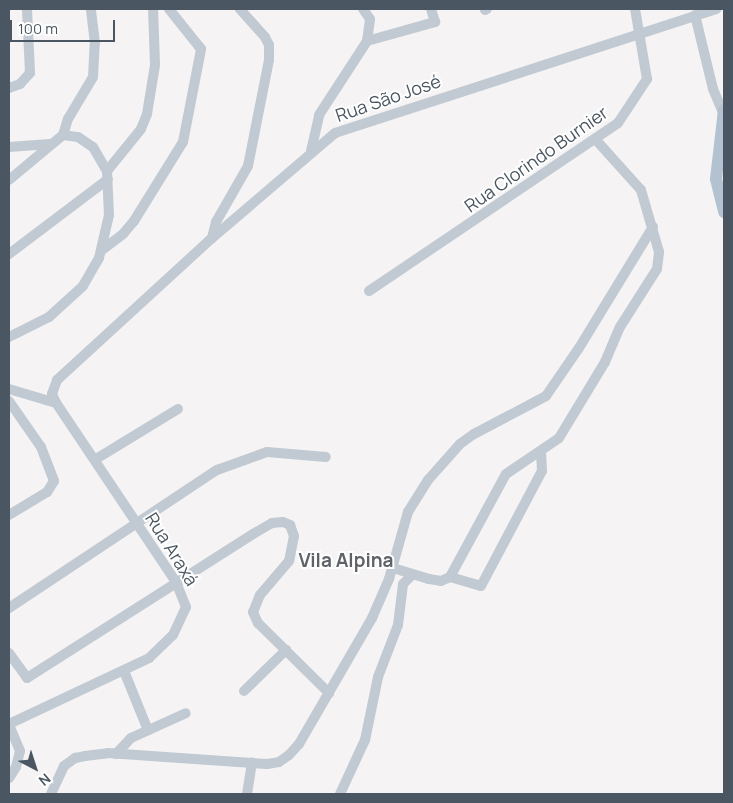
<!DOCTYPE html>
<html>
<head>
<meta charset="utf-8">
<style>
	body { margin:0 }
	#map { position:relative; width:733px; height:803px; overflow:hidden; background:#f5f3f3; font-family:Manrope,sans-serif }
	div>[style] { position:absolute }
	.minor>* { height:10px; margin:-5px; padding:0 5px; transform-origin:5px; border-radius:5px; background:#c1cad2 }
	.major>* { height:12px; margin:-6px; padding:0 6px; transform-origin:6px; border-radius:6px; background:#b3c2d1 }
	span { translate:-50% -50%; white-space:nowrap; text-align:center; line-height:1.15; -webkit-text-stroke:4px #fff; paint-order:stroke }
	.street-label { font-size:18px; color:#4a5661 }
	.neighbourhood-label { font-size:19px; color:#5f6368; font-weight:700 }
	.frame { position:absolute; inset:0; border:10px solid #4a5661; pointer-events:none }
	.north { position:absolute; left:10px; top:743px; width:50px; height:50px; -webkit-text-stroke:4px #fff; paint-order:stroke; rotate:140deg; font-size:14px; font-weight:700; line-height:20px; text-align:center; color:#4a5661 }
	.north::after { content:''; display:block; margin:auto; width:18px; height:22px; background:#4a5661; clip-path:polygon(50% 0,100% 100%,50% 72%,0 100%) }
	.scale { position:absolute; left:10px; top:20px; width:105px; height:22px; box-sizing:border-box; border:2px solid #4a5661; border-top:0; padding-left:6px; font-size:15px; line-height:18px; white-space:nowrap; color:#4a5661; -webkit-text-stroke:4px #fff; paint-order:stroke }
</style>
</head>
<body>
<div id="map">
	<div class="minor">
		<div style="left:485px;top:10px;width:2px;rotate:-27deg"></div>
		<div style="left:695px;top:15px;width:76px;rotate:76.3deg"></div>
		<div style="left:713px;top:89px;width:25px;rotate:67deg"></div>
		<div style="left:367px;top:41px;width:71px;rotate:-15.6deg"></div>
		<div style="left:435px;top:22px;width:14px;rotate:-107deg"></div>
		<div style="left:9px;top:88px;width:12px;rotate:-20deg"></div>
		<div style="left:20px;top:84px;width:15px;rotate:-48deg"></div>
		<div style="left:30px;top:73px;width:64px;rotate:-92.7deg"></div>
		<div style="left:63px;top:135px;width:17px;rotate:-73deg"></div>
		<div style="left:68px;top:119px;width:49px;rotate:-59.2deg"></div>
		<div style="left:93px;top:77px;width:34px;rotate:-87deg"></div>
		<div style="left:95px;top:43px;width:34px;rotate:-97deg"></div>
		<div style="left:9px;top:147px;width:41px;rotate:-4.2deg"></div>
		<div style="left:311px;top:151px;width:37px;rotate:-77deg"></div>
		<div style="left:319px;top:115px;width:88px;rotate:-57deg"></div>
		<div style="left:367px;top:41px;width:22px;rotate:-82deg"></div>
		<div style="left:370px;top:19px;width:12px;rotate:-125deg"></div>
		<div style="left:107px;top:171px;width:54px;rotate:-51deg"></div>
		<div style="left:141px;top:129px;width:16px;rotate:-68deg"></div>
		<div style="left:147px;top:114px;width:50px;rotate:-80.7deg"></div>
		<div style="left:155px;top:65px;width:56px;rotate:-92deg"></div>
		<div style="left:9px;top:180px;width:70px;rotate:-39.8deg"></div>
		<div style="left:63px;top:135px;width:15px;rotate:8deg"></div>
		<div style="left:78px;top:137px;width:18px;rotate:34deg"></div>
		<div style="left:93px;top:147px;width:28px;rotate:60deg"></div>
		<div style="left:107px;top:171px;width:44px;rotate:87.4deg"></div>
		<div style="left:109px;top:215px;width:44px;rotate:103.1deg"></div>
		<div style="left:99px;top:258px;width:32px;rotate:120deg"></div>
		<div style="left:83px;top:286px;width:46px;rotate:137.6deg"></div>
		<div style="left:49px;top:317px;width:45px;rotate:153.4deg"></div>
		<div style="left:212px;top:238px;width:16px;rotate:-76deg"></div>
		<div style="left:216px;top:222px;width:64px;rotate:-60.3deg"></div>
		<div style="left:248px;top:166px;width:108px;rotate:-78.8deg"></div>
		<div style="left:269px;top:60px;width:15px;rotate:-90deg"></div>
		<div style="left:269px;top:45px;width:9px;rotate:-117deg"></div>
		<div style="left:265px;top:37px;width:38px;rotate:-132deg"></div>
		<div style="left:102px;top:250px;width:26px;rotate:-37deg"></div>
		<div style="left:123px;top:234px;width:17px;rotate:-50deg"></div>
		<div style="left:134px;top:221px;width:93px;rotate:-58.2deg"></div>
		<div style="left:183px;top:142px;width:95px;rotate:-79deg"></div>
		<div style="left:201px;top:49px;width:51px;rotate:-128.7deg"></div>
		<div style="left:9px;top:254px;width:124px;rotate:-37.1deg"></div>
		<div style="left:369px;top:291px;width:300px;rotate:-34deg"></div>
		<div style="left:618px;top:123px;width:53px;rotate:-56.6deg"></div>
		<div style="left:647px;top:79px;width:71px;rotate:-99.7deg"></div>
		<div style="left:9px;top:389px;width:49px;rotate:16.6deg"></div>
		<div style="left:9px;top:401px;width:56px;rotate:55.2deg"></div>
		<div style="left:41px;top:447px;width:36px;rotate:69deg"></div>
		<div style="left:54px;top:481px;width:13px;rotate:122deg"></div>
		<div style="left:47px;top:492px;width:44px;rotate:148.8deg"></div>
		<div style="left:96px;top:459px;width:96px;rotate:-31.4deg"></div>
		<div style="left:393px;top:568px;width:38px;rotate:17deg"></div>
		<div style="left:429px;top:579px;width:12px;rotate:9deg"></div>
		<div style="left:441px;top:581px;width:10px;rotate:-24deg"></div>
		<div style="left:450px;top:577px;width:117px;rotate:-61.5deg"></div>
		<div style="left:506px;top:474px;width:64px;rotate:-34.2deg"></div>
		<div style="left:559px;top:438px;width:89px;rotate:-58.8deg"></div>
		<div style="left:605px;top:362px;width:38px;rotate:-67deg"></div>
		<div style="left:620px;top:327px;width:69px;rotate:-57.5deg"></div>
		<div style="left:657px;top:269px;width:17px;rotate:-83deg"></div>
		<div style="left:659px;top:252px;width:65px;rotate:-106.2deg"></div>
		<div style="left:641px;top:190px;width:67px;rotate:-132deg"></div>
		<div style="left:450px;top:577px;width:32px;rotate:16deg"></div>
		<div style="left:481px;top:586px;width:130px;rotate:-62.1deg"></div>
		<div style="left:542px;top:471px;width:19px;rotate:-93deg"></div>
		<div style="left:9px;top:608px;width:250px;rotate:-33.6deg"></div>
		<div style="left:217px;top:470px;width:53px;rotate:-19.8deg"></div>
		<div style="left:267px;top:452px;width:59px;rotate:4.8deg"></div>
		<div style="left:9px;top:653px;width:31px;rotate:54deg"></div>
		<div style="left:27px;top:678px;width:268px;rotate:-32.5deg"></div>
		<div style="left:253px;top:534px;width:22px;rotate:-30deg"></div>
		<div style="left:272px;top:523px;width:11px;rotate:-5deg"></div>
		<div style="left:283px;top:522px;width:8px;rotate:23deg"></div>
		<div style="left:290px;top:525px;width:12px;rotate:70deg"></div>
		<div style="left:294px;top:536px;width:25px;rotate:101deg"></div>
		<div style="left:289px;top:561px;width:45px;rotate:130.5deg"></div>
		<div style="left:260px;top:595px;width:18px;rotate:112deg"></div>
		<div style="left:253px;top:612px;width:12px;rotate:66deg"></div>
		<div style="left:258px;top:623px;width:100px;rotate:44.6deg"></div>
		<div style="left:124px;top:671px;width:64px;rotate:67.9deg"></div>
		<div style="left:244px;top:691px;width:59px;rotate:-44.3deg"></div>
		<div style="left:9px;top:724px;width:155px;rotate:-25.2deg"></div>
		<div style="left:149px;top:658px;width:33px;rotate:-44deg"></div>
		<div style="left:173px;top:635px;width:31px;rotate:-65deg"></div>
		<div style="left:186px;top:607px;width:27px;rotate:-112deg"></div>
		<div style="left:176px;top:582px;width:216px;rotate:-123.8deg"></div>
		<div style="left:56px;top:403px;width:10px;rotate:-114deg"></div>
		<div style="left:52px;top:394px;width:15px;rotate:-70deg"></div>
		<div style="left:57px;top:380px;width:209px;rotate:-42.5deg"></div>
		<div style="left:211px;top:239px;width:163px;rotate:-40.5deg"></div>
		<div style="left:335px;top:133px;width:401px;rotate:-18deg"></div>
		<div style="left:9px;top:725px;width:28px;rotate:67deg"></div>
		<div style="left:20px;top:751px;width:16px;rotate:104deg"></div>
		<div style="left:16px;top:767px;width:13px;rotate:122deg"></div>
		<div style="left:116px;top:754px;width:22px;rotate:-47deg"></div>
		<div style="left:131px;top:738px;width:60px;rotate:-24.4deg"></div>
		<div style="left:51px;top:794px;width:31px;rotate:-65deg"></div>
		<div style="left:64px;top:766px;width:14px;rotate:-36deg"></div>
		<div style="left:75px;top:758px;width:10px;rotate:-11deg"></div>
		<div style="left:85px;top:756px;width:23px;rotate:-7deg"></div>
		<div style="left:108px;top:753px;width:159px;rotate:4deg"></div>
		<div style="left:267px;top:764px;width:12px;rotate:-9deg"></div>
		<div style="left:279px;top:762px;width:12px;rotate:-35deg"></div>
		<div style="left:289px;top:755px;width:15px;rotate:-48deg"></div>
		<div style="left:299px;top:744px;width:146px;rotate:-59.9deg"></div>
		<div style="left:372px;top:618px;width:43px;rotate:-66.4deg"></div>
		<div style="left:389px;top:579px;width:70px;rotate:-74.2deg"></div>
		<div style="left:408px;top:512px;width:38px;rotate:-58deg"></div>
		<div style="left:428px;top:480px;width:48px;rotate:-48.4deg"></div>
		<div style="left:460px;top:444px;width:17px;rotate:-36deg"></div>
		<div style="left:474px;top:434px;width:81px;rotate:-27.8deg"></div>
		<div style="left:546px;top:396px;width:58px;rotate:-55.5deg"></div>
		<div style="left:579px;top:348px;width:142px;rotate:-58.6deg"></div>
		<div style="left:247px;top:794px;width:32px;rotate:-81deg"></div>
		<div style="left:340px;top:794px;width:60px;rotate:-65.2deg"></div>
		<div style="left:365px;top:740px;width:64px;rotate:-78.3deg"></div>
		<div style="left:378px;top:677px;width:56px;rotate:-69deg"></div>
		<div style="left:398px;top:625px;width:41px;rotate:-83deg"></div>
		<div style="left:403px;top:584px;width:11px;rotate:-45deg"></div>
	</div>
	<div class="major">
		<div style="left:724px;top:110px;width:69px;rotate:96.6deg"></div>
		<div style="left:716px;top:179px;width:34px;rotate:76deg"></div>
	</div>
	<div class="street-label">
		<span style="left:388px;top:98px;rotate:-19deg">Rua São José</span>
		<span style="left:536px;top:159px;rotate:-35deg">Rua Clorindo Burnier</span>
		<span style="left:172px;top:549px;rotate:58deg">Rua Araxá</span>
	</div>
	<div class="neighbourhood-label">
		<span style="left:346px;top:561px">Vila Alpina</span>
	</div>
	<div class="frame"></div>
	<div class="north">N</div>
	<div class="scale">100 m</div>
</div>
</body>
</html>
